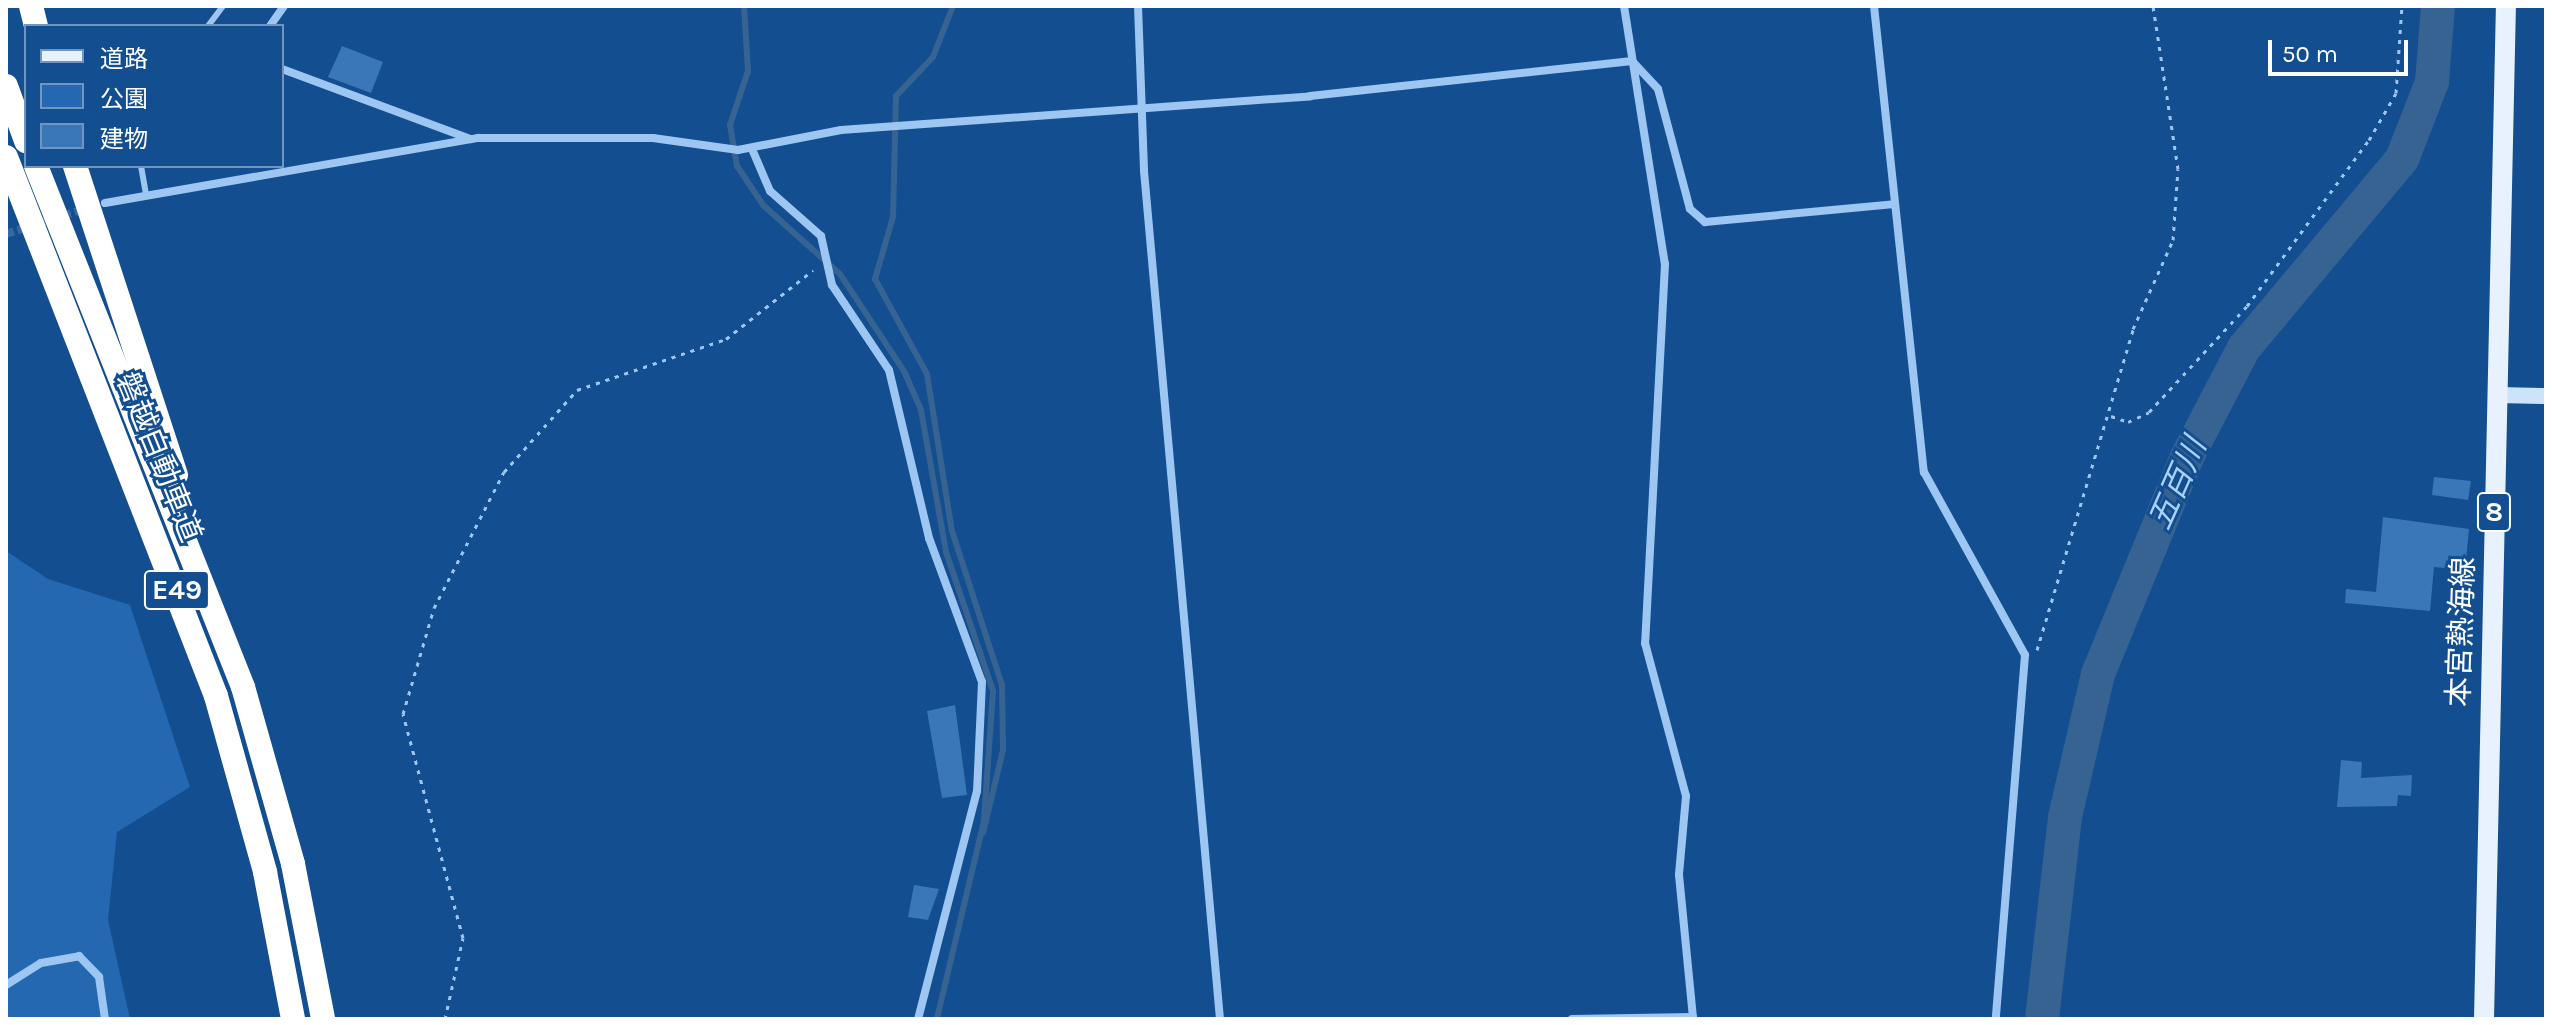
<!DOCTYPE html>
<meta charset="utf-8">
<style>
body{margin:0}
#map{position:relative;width:2552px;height:1025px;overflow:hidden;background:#124e90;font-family:Karla,"Noto Sans JP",sans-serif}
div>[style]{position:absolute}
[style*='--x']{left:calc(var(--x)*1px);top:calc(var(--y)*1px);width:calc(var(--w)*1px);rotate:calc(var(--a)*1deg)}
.green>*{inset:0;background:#2368b0}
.stream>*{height:6px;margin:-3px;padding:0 3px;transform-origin:3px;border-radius:3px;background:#376393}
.river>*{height:34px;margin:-17px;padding:0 17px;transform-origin:17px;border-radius:17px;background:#376393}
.building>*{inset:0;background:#3a77b9}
.street-tunnel>*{height:8px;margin-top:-4px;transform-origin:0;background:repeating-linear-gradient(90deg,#3669a1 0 8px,transparent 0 12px)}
.path>*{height:3px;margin-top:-1.5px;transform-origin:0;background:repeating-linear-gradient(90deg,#9dc7f2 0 4px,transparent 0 10px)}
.lane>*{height:6px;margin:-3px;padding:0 3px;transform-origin:3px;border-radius:3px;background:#9dc7f2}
.street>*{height:8px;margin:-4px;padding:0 4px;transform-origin:4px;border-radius:4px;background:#9dc7f2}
.secondary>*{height:16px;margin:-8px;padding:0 8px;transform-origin:8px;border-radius:8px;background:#cce3fc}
.primary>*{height:20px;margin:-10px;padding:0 10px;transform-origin:10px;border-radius:10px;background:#e8f2ff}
.highway>*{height:24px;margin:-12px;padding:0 12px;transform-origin:12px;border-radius:12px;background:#fff}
span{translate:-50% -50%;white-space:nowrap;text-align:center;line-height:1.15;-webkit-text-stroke:6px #124e90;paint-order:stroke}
.shield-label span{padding:2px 6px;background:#124e90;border:2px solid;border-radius:6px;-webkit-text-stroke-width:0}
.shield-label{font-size:28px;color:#fff;font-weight:700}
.street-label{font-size:30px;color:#fff}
.water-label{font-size:32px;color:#a9d1f9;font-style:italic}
.frame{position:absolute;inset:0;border:8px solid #fff;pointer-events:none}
.legend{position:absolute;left:24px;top:24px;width:260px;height:144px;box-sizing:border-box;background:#124e90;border:2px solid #7195bc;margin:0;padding:10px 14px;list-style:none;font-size:24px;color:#fff}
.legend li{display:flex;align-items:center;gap:16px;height:40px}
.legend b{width:40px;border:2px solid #7195bc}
.scale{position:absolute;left:2268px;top:40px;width:140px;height:36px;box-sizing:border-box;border:4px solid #fff;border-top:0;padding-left:10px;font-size:24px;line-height:28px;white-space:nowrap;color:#fff;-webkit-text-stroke:6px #124e90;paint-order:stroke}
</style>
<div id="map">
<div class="green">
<i style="clip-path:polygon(6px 551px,48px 579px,130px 605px,190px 787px,117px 832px,108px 920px,130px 1019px,6px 1019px)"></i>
</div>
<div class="stream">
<i style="--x:744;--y:6;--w:65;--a:86.5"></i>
<i style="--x:748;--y:71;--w:57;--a:108.4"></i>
<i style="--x:730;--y:125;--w:42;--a:80.3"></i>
<i style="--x:737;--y:166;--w:47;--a:56.3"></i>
<i style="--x:763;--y:205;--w:103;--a:41.9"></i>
<i style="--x:840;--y:274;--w:116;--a:56.6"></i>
<i style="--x:904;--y:371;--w:43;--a:66.4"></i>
<i style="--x:921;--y:410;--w:144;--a:80"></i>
<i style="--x:946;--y:552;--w:147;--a:71.3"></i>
<i style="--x:993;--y:691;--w:130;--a:94"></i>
<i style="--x:984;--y:821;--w:204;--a:103.4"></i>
<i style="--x:953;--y:6;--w:55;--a:111.4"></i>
<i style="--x:933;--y:57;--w:54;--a:133.5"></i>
<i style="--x:896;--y:96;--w:121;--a:91.4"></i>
<i style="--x:893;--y:217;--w:65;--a:106.2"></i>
<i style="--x:875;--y:279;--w:108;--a:61.3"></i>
<i style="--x:927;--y:374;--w:159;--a:81"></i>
<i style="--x:952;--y:531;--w:162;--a:72"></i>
<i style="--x:1002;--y:685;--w:65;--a:89.1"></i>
<i style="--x:1003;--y:750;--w:85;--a:103.5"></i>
</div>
<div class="river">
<i style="--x:2042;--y:1019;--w:203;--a:-83.5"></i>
<i style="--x:2065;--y:817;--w:147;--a:-77"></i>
<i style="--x:2098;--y:674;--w:235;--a:-67.7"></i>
<i style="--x:2187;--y:457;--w:123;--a:-62.4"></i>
<i style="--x:2244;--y:348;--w:246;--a:-50.1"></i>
<i style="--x:2402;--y:159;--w:83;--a:-68.7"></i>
<i style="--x:2432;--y:82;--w:76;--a:-85.5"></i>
</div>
<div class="building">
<i style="clip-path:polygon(342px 46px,383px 62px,371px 93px,328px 77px)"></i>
<i style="clip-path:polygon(2434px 477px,2471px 481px,2468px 500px,2432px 495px)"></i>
<i style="clip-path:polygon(2383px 517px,2469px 529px,2465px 570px,2434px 567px,2430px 611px,2345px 603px,2346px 589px,2376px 592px)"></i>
<i style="clip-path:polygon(955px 705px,967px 795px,942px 798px,927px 711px)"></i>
<i style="clip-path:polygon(2341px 760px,2362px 762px,2361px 778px,2412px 775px,2411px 796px,2398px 795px,2397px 806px,2337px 807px)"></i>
<i style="clip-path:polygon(914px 885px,939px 889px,928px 920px,908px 917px)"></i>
</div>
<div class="street-tunnel">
<i style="--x:6;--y:234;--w:83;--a:-17.6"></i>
</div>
<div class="path">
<i style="--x:2111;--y:416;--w:18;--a:19"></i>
<i style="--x:2128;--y:422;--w:23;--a:-25"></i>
<i style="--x:2149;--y:412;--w:144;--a:-47.2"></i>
<i style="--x:2247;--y:306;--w:206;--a:-53.7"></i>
<i style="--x:2369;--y:140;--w:54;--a:-60.1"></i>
<i style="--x:2396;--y:93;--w:87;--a:-86.1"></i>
<i style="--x:2037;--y:650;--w:335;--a:-73.3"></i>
<i style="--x:2133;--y:329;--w:98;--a:-65.8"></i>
<i style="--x:2173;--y:240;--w:71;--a:-86"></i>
<i style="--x:2178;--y:169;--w:165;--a:-98.7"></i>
<i style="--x:445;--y:1019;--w:83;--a:-77.5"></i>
<i style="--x:463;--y:938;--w:232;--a:-105"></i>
<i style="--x:403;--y:714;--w:110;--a:-73.7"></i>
<i style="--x:434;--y:608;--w:153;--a:-62.8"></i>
<i style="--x:504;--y:472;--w:110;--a:-48.3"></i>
<i style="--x:577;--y:390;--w:157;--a:-18.9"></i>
<i style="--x:726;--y:339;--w:111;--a:-38.4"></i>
</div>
<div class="lane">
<i style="--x:208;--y:26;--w:25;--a:-53"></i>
<i style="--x:141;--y:166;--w:29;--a:80"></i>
</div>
<div class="street">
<i style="--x:1138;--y:6;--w:165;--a:87.9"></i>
<i style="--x:1144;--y:171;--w:851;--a:84.88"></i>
<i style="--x:1624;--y:6;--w:261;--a:81"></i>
<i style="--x:1665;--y:264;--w:380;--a:93"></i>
<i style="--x:1645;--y:643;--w:158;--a:75"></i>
<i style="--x:1686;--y:796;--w:79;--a:95.1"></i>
<i style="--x:1679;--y:875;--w:145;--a:84.4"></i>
<i style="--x:1874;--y:6;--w:469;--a:83.9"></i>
<i style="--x:1924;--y:472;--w:209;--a:61.1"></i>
<i style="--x:2025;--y:655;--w:365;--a:94.6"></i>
<i style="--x:270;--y:26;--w:24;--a:-55"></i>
<i style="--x:282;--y:69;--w:201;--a:20.4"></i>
<i style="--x:752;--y:149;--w:46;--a:66.8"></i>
<i style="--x:770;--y:191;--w:68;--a:41.4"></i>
<i style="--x:821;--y:236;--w:50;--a:77.3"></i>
<i style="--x:832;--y:285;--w:102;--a:56.2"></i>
<i style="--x:889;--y:370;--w:173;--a:76.6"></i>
<i style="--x:929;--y:538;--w:153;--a:69.8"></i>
<i style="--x:982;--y:682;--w:109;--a:92.6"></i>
<i style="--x:977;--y:791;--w:236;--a:104.5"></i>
<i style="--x:105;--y:203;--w:379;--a:-9.9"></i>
<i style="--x:478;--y:138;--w:175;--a:0"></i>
<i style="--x:653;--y:138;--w:86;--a:8"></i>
<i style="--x:738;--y:150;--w:105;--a:-11"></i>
<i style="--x:841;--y:130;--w:470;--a:-4.1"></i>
<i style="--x:1310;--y:96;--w:324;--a:-6.2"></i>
<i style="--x:1632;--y:61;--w:38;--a:47"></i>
<i style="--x:1658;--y:89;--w:124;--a:75.1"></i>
<i style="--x:1690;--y:209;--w:20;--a:41"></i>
<i style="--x:1705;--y:222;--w:190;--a:-5.4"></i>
<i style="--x:6;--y:985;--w:41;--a:-32.2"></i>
<i style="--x:41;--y:963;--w:39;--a:-10"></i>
<i style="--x:79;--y:956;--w:29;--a:46"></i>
<i style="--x:99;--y:977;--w:42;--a:81.9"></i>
<i style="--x:1572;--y:1019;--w:121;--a:-0.9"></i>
</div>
<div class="secondary">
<i style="--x:2498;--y:395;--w:48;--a:1.2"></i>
</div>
<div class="primary">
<i style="--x:2484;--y:1019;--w:1013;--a:-88.76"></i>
</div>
<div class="highway">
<i style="--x:31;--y:6;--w:21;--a:76"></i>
<i style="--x:6;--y:86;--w:59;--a:70"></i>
<i style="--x:6;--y:157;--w:578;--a:68.71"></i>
<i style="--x:216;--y:696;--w:183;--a:74.4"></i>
<i style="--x:265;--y:872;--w:150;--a:79.2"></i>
<i style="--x:36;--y:166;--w:561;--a:68.33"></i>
<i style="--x:243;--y:687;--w:184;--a:74.2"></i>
<i style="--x:293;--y:864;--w:158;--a:79"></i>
<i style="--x:75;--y:166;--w:325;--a:71.9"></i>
</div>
<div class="shield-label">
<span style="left:2494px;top:512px">8</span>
<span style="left:177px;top:590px">E49</span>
</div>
<div class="street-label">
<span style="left:159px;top:457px;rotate:68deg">磐越自動車道</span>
<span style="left:2461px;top:632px;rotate:-88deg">本宮熱海線</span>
</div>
<div class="water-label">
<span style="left:2178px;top:484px;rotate:-66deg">五百川</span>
</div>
<div class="frame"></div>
<ul class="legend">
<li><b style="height:10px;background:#e8f2ff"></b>道路</li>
<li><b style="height:22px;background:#2368b0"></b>公園</li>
<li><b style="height:22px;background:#3a77b9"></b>建物</li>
</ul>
<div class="scale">50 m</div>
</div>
